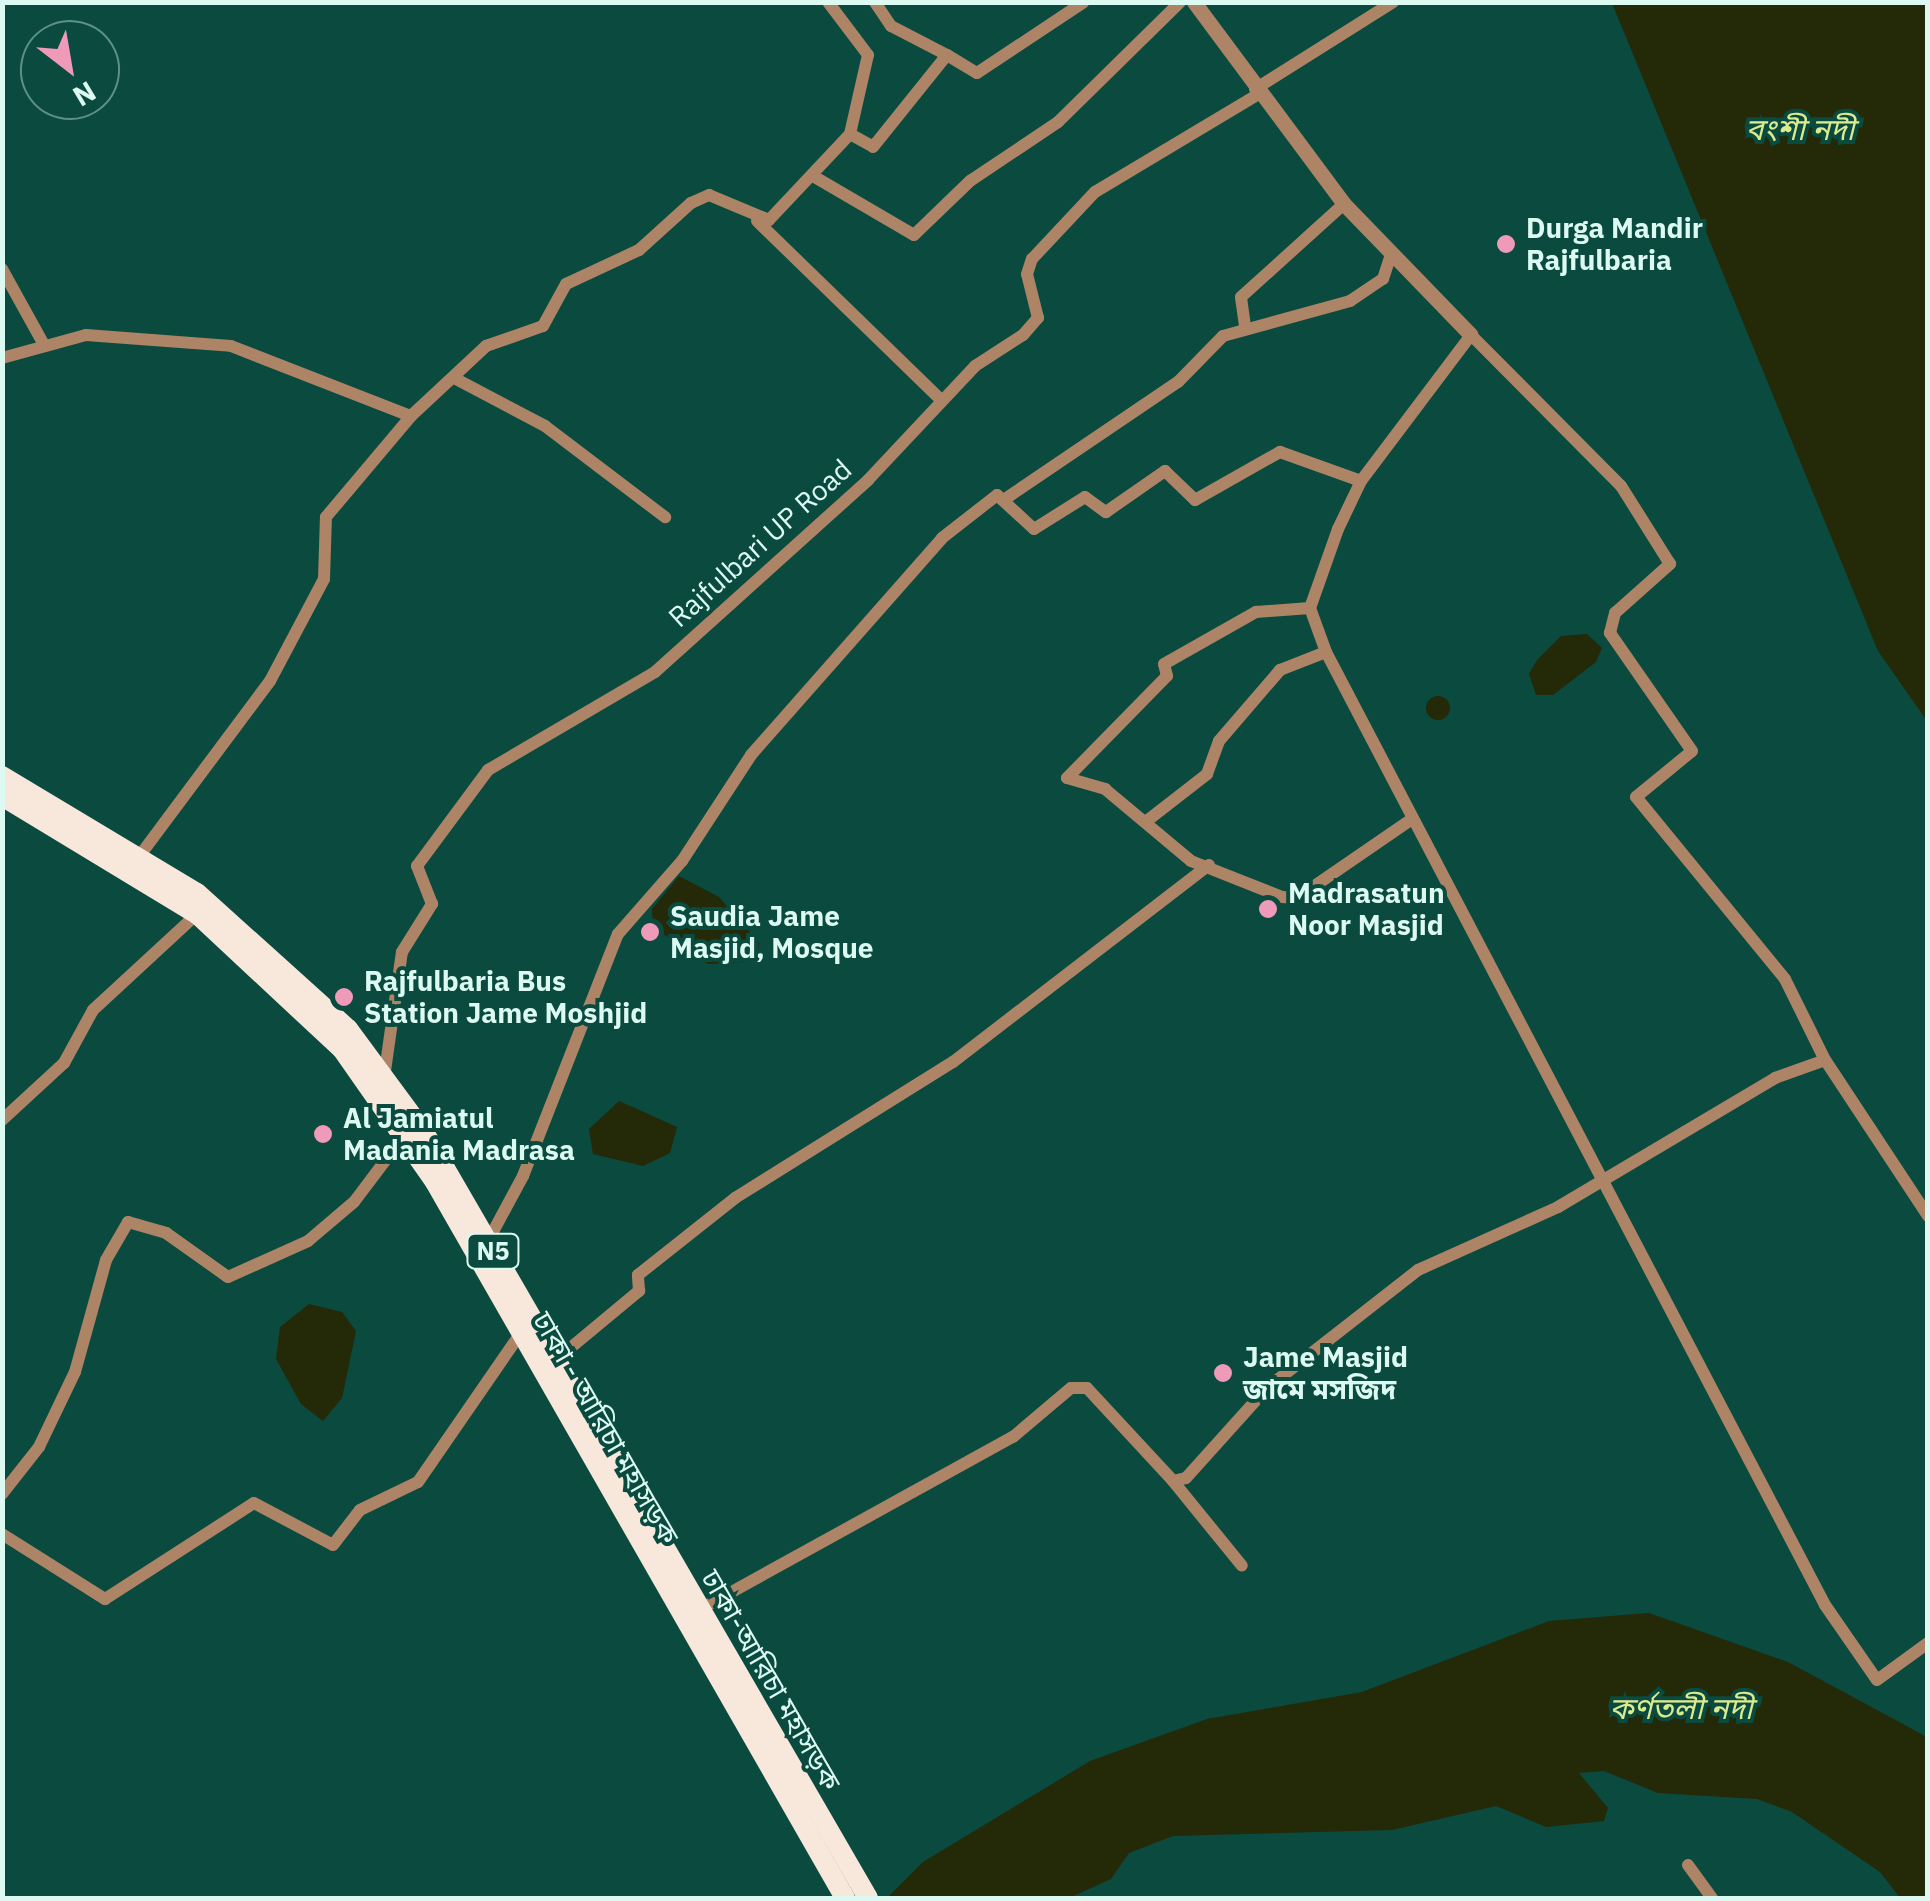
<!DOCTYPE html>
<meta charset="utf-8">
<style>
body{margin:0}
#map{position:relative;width:1930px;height:1901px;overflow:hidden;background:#0a4a3f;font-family:"IBM Plex Sans","Noto Sans Bengali",sans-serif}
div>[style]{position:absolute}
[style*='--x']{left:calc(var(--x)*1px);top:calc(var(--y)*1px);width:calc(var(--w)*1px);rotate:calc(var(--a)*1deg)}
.water>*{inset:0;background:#242907}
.round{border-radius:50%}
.minor>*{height:12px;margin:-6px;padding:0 6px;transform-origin:6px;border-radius:6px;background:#ad8466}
.tertiary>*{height:15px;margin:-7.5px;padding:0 7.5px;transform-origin:7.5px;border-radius:7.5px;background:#ad8466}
.trunk>*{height:20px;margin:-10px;padding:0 10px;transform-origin:10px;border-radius:10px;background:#f8e7db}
.dots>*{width:28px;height:28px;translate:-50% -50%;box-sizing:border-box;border:5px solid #0a4a3f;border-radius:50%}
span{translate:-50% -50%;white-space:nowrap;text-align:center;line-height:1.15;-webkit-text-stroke:8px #0a4a3f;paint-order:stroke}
.shield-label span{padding:2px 8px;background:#0a4a3f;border:2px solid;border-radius:8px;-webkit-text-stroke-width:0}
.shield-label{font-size:25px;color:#ddfaf2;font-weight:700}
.poi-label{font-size:28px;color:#ddfaf2;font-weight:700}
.left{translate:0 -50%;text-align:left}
.street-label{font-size:28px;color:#ddfaf2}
.water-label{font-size:30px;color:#dbec90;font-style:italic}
.frame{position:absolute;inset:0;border:5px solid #ddfaf2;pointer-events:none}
.north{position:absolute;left:20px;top:20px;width:100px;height:100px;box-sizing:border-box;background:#0a4a3f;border:2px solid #5e9087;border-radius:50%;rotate:149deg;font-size:28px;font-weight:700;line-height:40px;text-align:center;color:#ddfaf2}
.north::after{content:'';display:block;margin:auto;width:35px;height:45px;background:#ef9ab8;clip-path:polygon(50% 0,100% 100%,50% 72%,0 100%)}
</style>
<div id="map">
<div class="water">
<i style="clip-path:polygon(1612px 3px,1927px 3px,1927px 721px,1878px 651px)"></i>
<i style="clip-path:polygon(1587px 634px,1602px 648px,1596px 662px,1553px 695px,1536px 695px,1529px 674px,1537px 660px,1561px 636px)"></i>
<i class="round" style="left:1426px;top:696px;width:24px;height:24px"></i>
<i style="clip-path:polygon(679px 876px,719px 897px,759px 943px,757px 961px,708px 964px,653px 927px,652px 909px)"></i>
<i style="clip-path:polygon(619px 1101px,677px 1127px,670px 1153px,643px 1166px,593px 1154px,589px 1129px)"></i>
<i style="clip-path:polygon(309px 1304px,342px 1312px,356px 1331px,342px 1398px,323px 1421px,301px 1404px,276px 1359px,280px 1327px)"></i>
<i style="clip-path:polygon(1649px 1613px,1788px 1662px,1927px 1737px,1927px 1898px,1900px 1898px,1880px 1872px,1792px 1812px,1757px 1799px,1658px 1793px,1604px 1771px,1579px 1773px,1608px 1808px,1604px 1821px,1546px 1827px,1496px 1806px,1392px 1830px,1173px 1836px,1129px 1853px,1111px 1879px,1069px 1898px,887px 1898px,923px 1862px,1090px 1761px,1207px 1719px,1362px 1692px,1549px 1621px)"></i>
</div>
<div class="minor">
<i style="--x:947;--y:55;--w:35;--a:31"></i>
<i style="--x:977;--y:73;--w:128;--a:-33.6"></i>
<i style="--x:1255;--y:89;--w:163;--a:-32.2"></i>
<i style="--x:850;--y:134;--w:26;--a:29"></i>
<i style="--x:873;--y:147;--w:118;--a:-51.2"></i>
<i style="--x:947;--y:55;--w:63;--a:-152.6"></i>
<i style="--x:891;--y:26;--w:29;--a:-124"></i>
<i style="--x:813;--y:176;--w:117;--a:30.3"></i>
<i style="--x:914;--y:235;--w:78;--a:-44"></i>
<i style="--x:970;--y:181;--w:106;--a:-33.8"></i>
<i style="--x:1058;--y:122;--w:171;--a:-44.5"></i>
<i style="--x:757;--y:221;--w:257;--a:44.2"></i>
<i style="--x:2;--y:269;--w:85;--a:61"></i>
<i style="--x:1245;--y:326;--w:29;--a:-98"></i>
<i style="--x:1241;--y:297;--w:139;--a:-42.1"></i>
<i style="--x:2;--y:358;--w:87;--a:-15.3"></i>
<i style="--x:86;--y:335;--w:145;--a:4.3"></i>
<i style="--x:231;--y:346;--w:193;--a:21.3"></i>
<i style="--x:411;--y:416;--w:103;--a:-43"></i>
<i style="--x:486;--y:346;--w:60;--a:-19.3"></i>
<i style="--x:543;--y:326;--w:48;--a:-61.3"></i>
<i style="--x:566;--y:284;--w:81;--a:-25"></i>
<i style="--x:639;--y:250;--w:70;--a:-42.1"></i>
<i style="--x:691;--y:203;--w:20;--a:-24"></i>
<i style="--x:709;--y:195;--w:65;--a:22.6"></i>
<i style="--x:769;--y:220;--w:118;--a:-46.7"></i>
<i style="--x:850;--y:134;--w:81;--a:-77.2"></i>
<i style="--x:868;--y:55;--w:66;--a:-127"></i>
<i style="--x:456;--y:379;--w:101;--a:27.8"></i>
<i style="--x:545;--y:426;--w:151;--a:37.2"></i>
<i style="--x:1005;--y:499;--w:209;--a:-34.1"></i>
<i style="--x:1178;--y:382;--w:64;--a:-45.6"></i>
<i style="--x:1223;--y:336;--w:132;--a:-15.4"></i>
<i style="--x:1350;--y:301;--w:40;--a:-34"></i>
<i style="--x:1383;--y:279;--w:23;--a:-72"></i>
<i style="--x:1067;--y:778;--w:40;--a:16"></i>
<i style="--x:1105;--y:789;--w:112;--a:39.9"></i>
<i style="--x:1191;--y:861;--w:98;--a:21.6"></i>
<i style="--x:1282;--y:897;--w:15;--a:4"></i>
<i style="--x:1297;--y:898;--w:140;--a:-34.5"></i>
<i style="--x:1067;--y:778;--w:143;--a:-45.6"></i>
<i style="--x:1167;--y:676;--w:12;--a:-104"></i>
<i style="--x:1164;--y:664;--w:106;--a:-29.5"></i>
<i style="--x:1256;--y:612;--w:54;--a:-4.2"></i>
<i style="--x:1148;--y:820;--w:75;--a:-37.9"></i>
<i style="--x:1207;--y:774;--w:35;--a:-70"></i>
<i style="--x:1219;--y:741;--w:94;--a:-49.3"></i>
<i style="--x:1280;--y:670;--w:49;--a:-21.4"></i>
<i style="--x:138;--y:858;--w:221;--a:-53.3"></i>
<i style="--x:270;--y:681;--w:115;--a:-62.1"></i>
<i style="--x:324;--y:579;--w:62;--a:-88.2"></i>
<i style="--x:326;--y:517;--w:132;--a:-49.9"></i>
<i style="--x:384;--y:1078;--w:127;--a:-81.9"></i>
<i style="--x:402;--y:952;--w:57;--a:-58"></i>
<i style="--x:432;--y:904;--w:41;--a:-111.5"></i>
<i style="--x:417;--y:866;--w:119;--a:-53.5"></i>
<i style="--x:488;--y:770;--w:194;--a:-30.4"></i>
<i style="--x:655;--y:672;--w:287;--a:-42"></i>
<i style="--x:868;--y:480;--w:156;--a:-46.8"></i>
<i style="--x:975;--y:366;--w:57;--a:-32.9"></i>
<i style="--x:1023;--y:335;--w:23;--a:-49"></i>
<i style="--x:1038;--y:318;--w:45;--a:-104"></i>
<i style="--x:1027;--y:274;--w:16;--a:-72"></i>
<i style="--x:1032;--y:259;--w:92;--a:-46.8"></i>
<i style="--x:1095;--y:192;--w:191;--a:-30.9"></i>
<i style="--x:2;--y:1120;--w:84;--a:-42.6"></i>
<i style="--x:64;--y:1063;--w:60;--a:-61.3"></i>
<i style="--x:93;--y:1010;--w:142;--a:-42.7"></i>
<i style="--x:1928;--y:1216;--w:187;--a:-123.4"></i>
<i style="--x:1825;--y:1060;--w:90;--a:-116.3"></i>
<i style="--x:1785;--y:979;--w:235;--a:-129.3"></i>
<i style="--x:1636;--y:797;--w:72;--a:-39.4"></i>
<i style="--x:1692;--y:751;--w:144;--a:-124.8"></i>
<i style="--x:1610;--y:633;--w:21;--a:-76"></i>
<i style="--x:1615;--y:613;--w:74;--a:-41.7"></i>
<i style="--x:1670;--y:564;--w:92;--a:-122.1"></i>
<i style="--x:1621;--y:486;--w:213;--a:-134.8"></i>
<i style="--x:1471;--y:335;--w:183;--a:127"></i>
<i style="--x:1361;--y:481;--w:53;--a:115.6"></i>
<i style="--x:1338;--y:529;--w:84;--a:109.5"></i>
<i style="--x:1310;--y:608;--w:47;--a:70"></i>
<i style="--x:1326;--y:652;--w:1076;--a:62.36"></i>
<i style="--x:1825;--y:1605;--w:91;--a:55.3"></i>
<i style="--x:1877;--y:1680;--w:63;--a:-36"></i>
<i style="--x:488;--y:1241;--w:74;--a:-61.7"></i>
<i style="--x:523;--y:1176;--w:260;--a:-68.6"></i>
<i style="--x:618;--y:934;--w:97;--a:-48.8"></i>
<i style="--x:682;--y:861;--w:126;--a:-56.9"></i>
<i style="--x:751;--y:755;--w:289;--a:-48.6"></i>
<i style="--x:942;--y:538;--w:70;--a:-38"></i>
<i style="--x:997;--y:495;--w:50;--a:42.6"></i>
<i style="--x:1034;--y:529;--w:60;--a:-32.1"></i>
<i style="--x:1085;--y:497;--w:26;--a:36"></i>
<i style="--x:1106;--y:512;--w:72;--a:-34.8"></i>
<i style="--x:1165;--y:471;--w:42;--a:44"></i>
<i style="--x:1195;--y:500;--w:98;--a:-29.5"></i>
<i style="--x:1280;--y:452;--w:86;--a:19.7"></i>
<i style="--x:557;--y:1359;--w:107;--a:-39.7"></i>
<i style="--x:639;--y:1291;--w:16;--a:-94"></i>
<i style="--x:638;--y:1275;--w:124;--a:-38.4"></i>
<i style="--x:735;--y:1198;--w:257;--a:-32"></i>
<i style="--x:953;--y:1062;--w:323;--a:-37.6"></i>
<i style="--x:1173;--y:1481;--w:109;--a:50.9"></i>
<i style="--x:2;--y:1494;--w:60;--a:-51.8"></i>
<i style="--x:39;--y:1447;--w:83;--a:-64.4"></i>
<i style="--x:75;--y:1372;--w:116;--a:-74.5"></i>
<i style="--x:106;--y:1260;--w:44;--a:-59.9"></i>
<i style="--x:128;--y:1222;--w:40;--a:16"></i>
<i style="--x:166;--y:1233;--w:76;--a:35.4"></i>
<i style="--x:228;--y:1277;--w:88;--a:-24.2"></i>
<i style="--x:308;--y:1241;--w:60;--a:-40.3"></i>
<i style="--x:354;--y:1202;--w:81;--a:-53"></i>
<i style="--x:2;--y:1534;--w:122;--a:32.3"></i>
<i style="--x:105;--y:1599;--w:177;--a:-32.8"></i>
<i style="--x:254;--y:1503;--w:89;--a:28"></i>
<i style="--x:333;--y:1545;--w:44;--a:-52.4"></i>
<i style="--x:360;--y:1510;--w:64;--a:-25.8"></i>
<i style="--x:418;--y:1482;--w:180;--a:-55.4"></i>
<i style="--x:699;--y:1610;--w:359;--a:-28.9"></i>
<i style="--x:1013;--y:1437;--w:76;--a:-40.2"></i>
<i style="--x:1071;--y:1388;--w:16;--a:0"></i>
<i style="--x:1087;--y:1388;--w:127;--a:47.2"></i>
<i style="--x:1173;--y:1481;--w:13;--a:-13"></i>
<i style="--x:1186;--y:1478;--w:121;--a:-48"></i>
<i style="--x:1267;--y:1388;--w:192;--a:-38"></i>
<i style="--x:1418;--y:1270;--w:154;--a:-24.2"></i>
<i style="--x:1558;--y:1207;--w:252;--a:-30.7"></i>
<i style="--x:1775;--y:1078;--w:53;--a:-19.8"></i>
<i style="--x:1688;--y:1865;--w:41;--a:54"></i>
</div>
<div class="tertiary">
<i style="--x:1194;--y:2;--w:252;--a:53.4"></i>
<i style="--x:1344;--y:204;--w:182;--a:45.9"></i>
</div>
<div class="trunk">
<i style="--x:2;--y:776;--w:227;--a:31"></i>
<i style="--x:197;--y:893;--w:203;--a:42"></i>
<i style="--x:348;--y:1029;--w:128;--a:53.6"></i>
<i style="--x:424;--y:1132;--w:885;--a:59.9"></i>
<i style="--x:2;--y:796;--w:228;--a:31.2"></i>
<i style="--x:197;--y:914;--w:198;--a:43"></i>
<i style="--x:342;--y:1049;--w:162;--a:55"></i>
<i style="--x:435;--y:1182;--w:825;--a:60.2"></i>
</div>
<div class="dots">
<i style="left:1506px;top:244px;background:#ef9ab8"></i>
<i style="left:1268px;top:909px;background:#ef9ab8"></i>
<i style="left:650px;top:932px;background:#ef9ab8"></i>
<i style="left:344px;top:997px;background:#ef9ab8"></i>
<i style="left:323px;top:1134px;background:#ef9ab8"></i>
<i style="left:1223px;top:1373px;background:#ef9ab8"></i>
</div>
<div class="shield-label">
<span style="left:493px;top:1251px">N5</span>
</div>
<div class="poi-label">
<span class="left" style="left:1526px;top:244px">Durga Mandir<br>Rajfulbaria</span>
<span class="left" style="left:1288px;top:909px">Madrasatun<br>Noor Masjid</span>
<span class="left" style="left:670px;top:932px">Saudia Jame<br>Masjid, Mosque</span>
<span class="left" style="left:364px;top:997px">Rajfulbaria Bus<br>Station Jame Moshjid</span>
<span class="left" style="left:343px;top:1134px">Al Jamiatul<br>Madania Madrasa</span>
<span class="left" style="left:1243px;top:1373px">Jame Masjid<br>জামে মসজিদ</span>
</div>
<div class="street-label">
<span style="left:760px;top:543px;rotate:-42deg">Rajfulbari UP Road</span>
<span style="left:606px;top:1428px;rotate:60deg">ঢাকা - আরিচা মহাসড়ক</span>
<span style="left:771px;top:1680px;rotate:60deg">ঢাকা-আরিচা মহাসড়ক</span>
</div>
<div class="water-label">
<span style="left:1800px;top:129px">বংশী নদী</span>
<span style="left:1681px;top:1708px">কর্ণতলী নদী</span>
</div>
<div class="frame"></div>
<div class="north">N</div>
</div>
